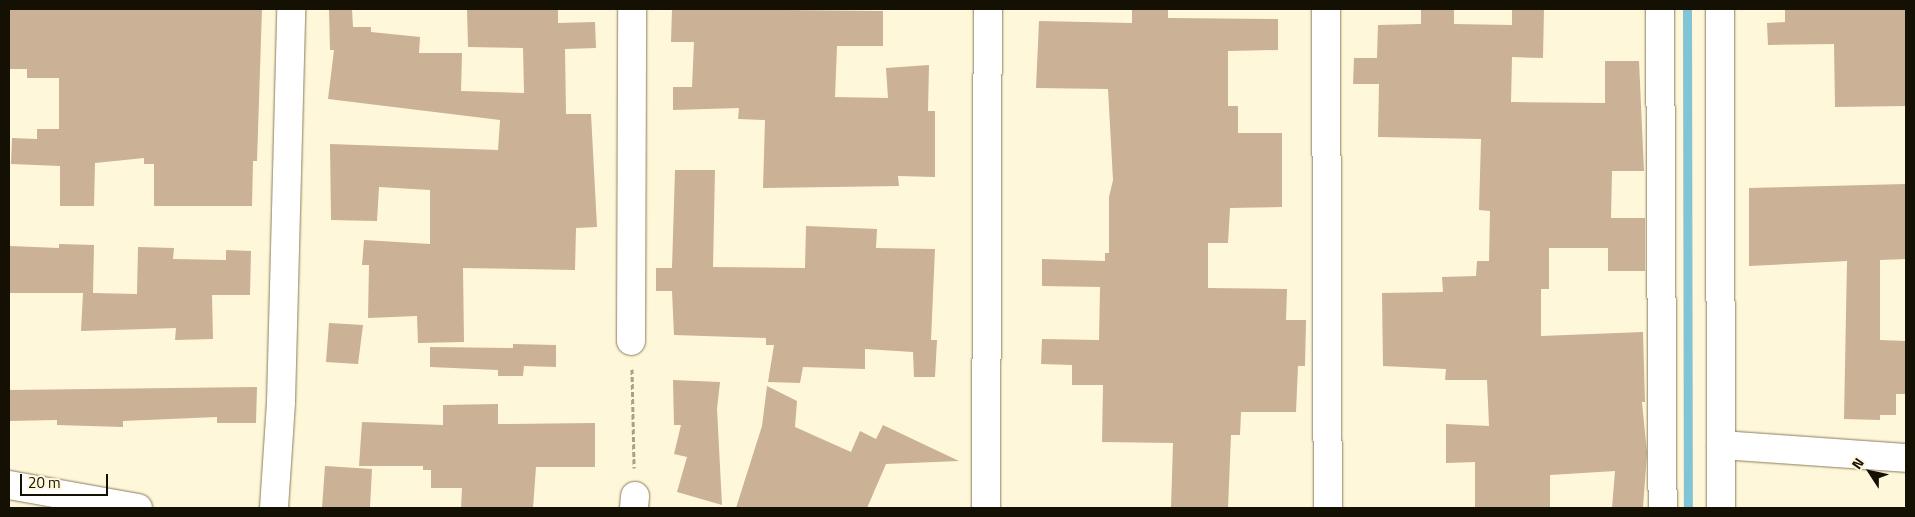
<!DOCTYPE html>
<style>
body{margin:0}
#map{position:relative;width:1915px;height:517px;overflow:hidden;background:#fff7d9;font-family:"Titillium Web",sans-serif}
div>[style]{position:absolute}
[style*='--x']{left:calc(var(--x)*1px);top:calc(var(--y)*1px);width:calc(var(--w)*1px);rotate:calc(var(--a)*1deg)}
.stream>*{height:9px;margin:-4.5px;padding:0 4.5px;transform-origin:4.5px;border-radius:4.5px;background:#80c4d6}
.building>*{inset:0;background:#cbb195}
.path>*{height:3px;margin-top:-1.5px;transform-origin:0;background:repeating-linear-gradient(90deg,#a7a189 0 5px,transparent 0 7.5px)}
.roads{filter:drop-shadow(0 0 1px #887e5d) drop-shadow(0 0 1px #887e5d)}
.minor>*{height:28px;margin:-14px;padding:0 14px;transform-origin:14px;border-radius:14px;background:#fff}
span{translate:-50% -50%;white-space:nowrap;text-align:center;line-height:1.15;-webkit-text-stroke:4.5px #fff7d9;paint-order:stroke}
.frame{position:absolute;inset:0;border:10px solid #141004;pointer-events:none}
.north{position:absolute;left:1845px;top:447px;width:50px;height:50px;-webkit-text-stroke:4px #fff7d9;paint-order:stroke;rotate:305deg;font-size:14px;font-weight:700;line-height:20px;text-align:center;color:#141004}
.north::after{content:'';display:block;margin:auto;width:18px;height:22px;background:#141004;clip-path:polygon(50% 0,100% 100%,50% 72%,0 100%)}
.scale{position:absolute;left:20px;top:474px;width:88px;height:22px;box-sizing:border-box;border:2px solid #141004;border-top:0;padding-left:6px;font-size:15px;line-height:18px;white-space:nowrap;color:#141004;-webkit-text-stroke:4px #fff7d9;paint-order:stroke}
</style>
<div id="map">
<div class="stream">
<i style="--x:1687;--y:9;--w:499;--a:89.9"></i>
</div>
<div class="building">
<i style="clip-path:polygon(9px 9px,262px 9px,257px 161px,253px 161px,252px 206px,154px 206px,154px 164px,144px 164px,144px 158px,95px 163px,94px 206px,60px 206px,60px 166px,11px 164px,12px 138px,37px 139px,37px 129px,59px 129px,59px 78px,27px 78px,27px 69px,9px 69px)"></i>
<i style="clip-path:polygon(329px 9px,352px 9px,353px 27px,371px 27px,371px 32px,420px 37px,419px 53px,462px 53px,461px 91px,524px 93px,523px 48px,468px 47px,467px 9px,558px 9px,558px 23px,595px 22px,596px 48px,565px 49px,566px 114px,591px 114px,597px 227px,576px 228px,575px 270px,463px 268px,464px 342px,418px 343px,417px 316px,368px 318px,369px 265px,362px 265px,364px 240px,430px 244px,430px 190px,379px 187px,377px 221px,331px 220px,330px 144px,498px 150px,500px 120px,328px 99px,334px 50px,330px 50px)"></i>
<i style="clip-path:polygon(672px 9px,883px 11px,883px 46px,837px 46px,835px 97px,888px 98px,886px 68px,929px 65px,928px 111px,935px 111px,935px 177px,898px 176px,899px 186px,763px 188px,765px 120px,738px 119px,739px 108px,673px 110px,673px 87px,692px 87px,694px 42px,671px 42px)"></i>
<i style="clip-path:polygon(1132px 9px,1168px 9px,1168px 18px,1278px 19px,1278px 50px,1228px 51px,1228px 106px,1238px 106px,1238px 133px,1282px 133px,1282px 207px,1230px 208px,1228px 243px,1208px 243px,1208px 288px,1287px 289px,1286px 320px,1306px 320px,1305px 366px,1298px 366px,1296px 412px,1241px 412px,1240px 435px,1231px 435px,1228px 508px,1171px 508px,1173px 443px,1102px 442px,1103px 385px,1072px 385px,1072px 365px,1041px 364px,1042px 339px,1099px 340px,1100px 287px,1042px 286px,1042px 259px,1105px 261px,1105px 253px,1109px 253px,1109px 197px,1113px 180px,1108px 89px,1036px 88px,1039px 21px,1132px 23px)"></i>
<i style="clip-path:polygon(1421px 9px,1454px 9px,1454px 24px,1512px 25px,1512px 9px,1544px 9px,1543px 58px,1512px 57px,1511px 102px,1605px 103px,1605px 61px,1639px 61px,1644px 171px,1612px 171px,1611px 218px,1645px 218px,1645px 271px,1608px 271px,1608px 248px,1549px 248px,1549px 289px,1541px 289px,1541px 336px,1643px 332px,1645px 402px,1642px 402px,1647px 453px,1643px 508px,1612px 508px,1615px 471px,1550px 475px,1550px 508px,1475px 508px,1475px 462px,1446px 463px,1446px 424px,1489px 426px,1487px 380px,1445px 380px,1446px 369px,1383px 366px,1382px 293px,1443px 292px,1442px 277px,1476px 276px,1477px 261px,1489px 261px,1490px 211px,1479px 210px,1481px 139px,1378px 137px,1379px 84px,1353px 84px,1354px 58px,1377px 58px,1378px 25px,1421px 24px)"></i>
<i style="clip-path:polygon(1785px 9px,1906px 9px,1906px 106px,1835px 107px,1834px 44px,1768px 45px,1767px 23px,1785px 22px)"></i>
<i style="clip-path:polygon(675px 170px,715px 170px,713px 267px,805px 268px,806px 226px,877px 229px,876px 248px,935px 249px,931px 340px,937px 340px,935px 377px,914px 377px,913px 352px,865px 349px,865px 369px,803px 367px,800px 383px,768px 382px,774px 345px,766px 345px,766px 338px,674px 335px,672px 291px,656px 291px,656px 268px,672px 268px)"></i>
<i style="clip-path:polygon(1906px 184px,1906px 259px,1880px 260px,1880px 340px,1906px 341px,1906px 394px,1896px 394px,1896px 415px,1880px 415px,1880px 420px,1844px 419px,1847px 261px,1749px 266px,1749px 188px)"></i>
<i style="clip-path:polygon(59px 244px,94px 245px,93px 293px,137px 294px,138px 247px,174px 248px,173px 259px,226px 260px,226px 250px,251px 251px,250px 295px,212px 295px,213px 339px,175px 340px,176px 328px,81px 331px,83px 293px,9px 293px,9px 246px,59px 248px)"></i>
<i style="clip-path:polygon(329px 323px,363px 325px,358px 364px,326px 362px)"></i>
<i style="clip-path:polygon(513px 344px,556px 345px,556px 367px,524px 366px,523px 376px,498px 376px,498px 370px,430px 367px,430px 347px,513px 348px)"></i>
<i style="clip-path:polygon(673px 380px,720px 382px,717px 409px,722px 505px,677px 492px,687px 457px,674px 454px,681px 425px,674px 425px)"></i>
<i style="clip-path:polygon(767px 386px,797px 401px,795px 427px,851px 452px,860px 431px,876px 439px,883px 425px,959px 461px,886px 464px,867px 508px,736px 508px,762px 426px)"></i>
<i style="clip-path:polygon(257px 387px,256px 423px,217px 423px,217px 417px,123px 421px,123px 427px,57px 425px,57px 420px,9px 421px,9px 390px)"></i>
<i style="clip-path:polygon(498px 404px,498px 424px,595px 423px,595px 467px,536px 467px,533px 508px,461px 508px,462px 488px,431px 488px,431px 470px,423px 470px,423px 466px,359px 466px,362px 422px,443px 425px,443px 405px)"></i>
<i style="clip-path:polygon(325px 466px,372px 469px,370px 508px,322px 508px)"></i>
</div>
<div class="path">
<i style="--x:632;--y:369;--w:99;--a:88.8"></i>
</div>
<div class="roads">
<div class="minor">
<i style="--x:1326;--y:9;--w:499;--a:89.8"></i>
<i style="--x:1660;--y:9;--w:499;--a:89.7"></i>
<i style="--x:1720;--y:9;--w:499;--a:89.9"></i>
<i style="--x:631;--y:341;--w:332;--a:-89.8"></i>
<i style="--x:1721;--y:445;--w:185;--a:4"></i>
<i style="--x:9;--y:485;--w:131;--a:10.1"></i>
<i style="--x:274;--y:508;--w:106;--a:-86.2"></i>
<i style="--x:281;--y:402;--w:393;--a:-88.5"></i>
<i style="--x:634;--y:508;--w:12;--a:-85"></i>
<i style="--x:986;--y:508;--w:499;--a:-89.8"></i>
</div>
</div>
<div class="frame"></div>
<div class="north">N</div>
<div class="scale">20 m</div>
</div>
